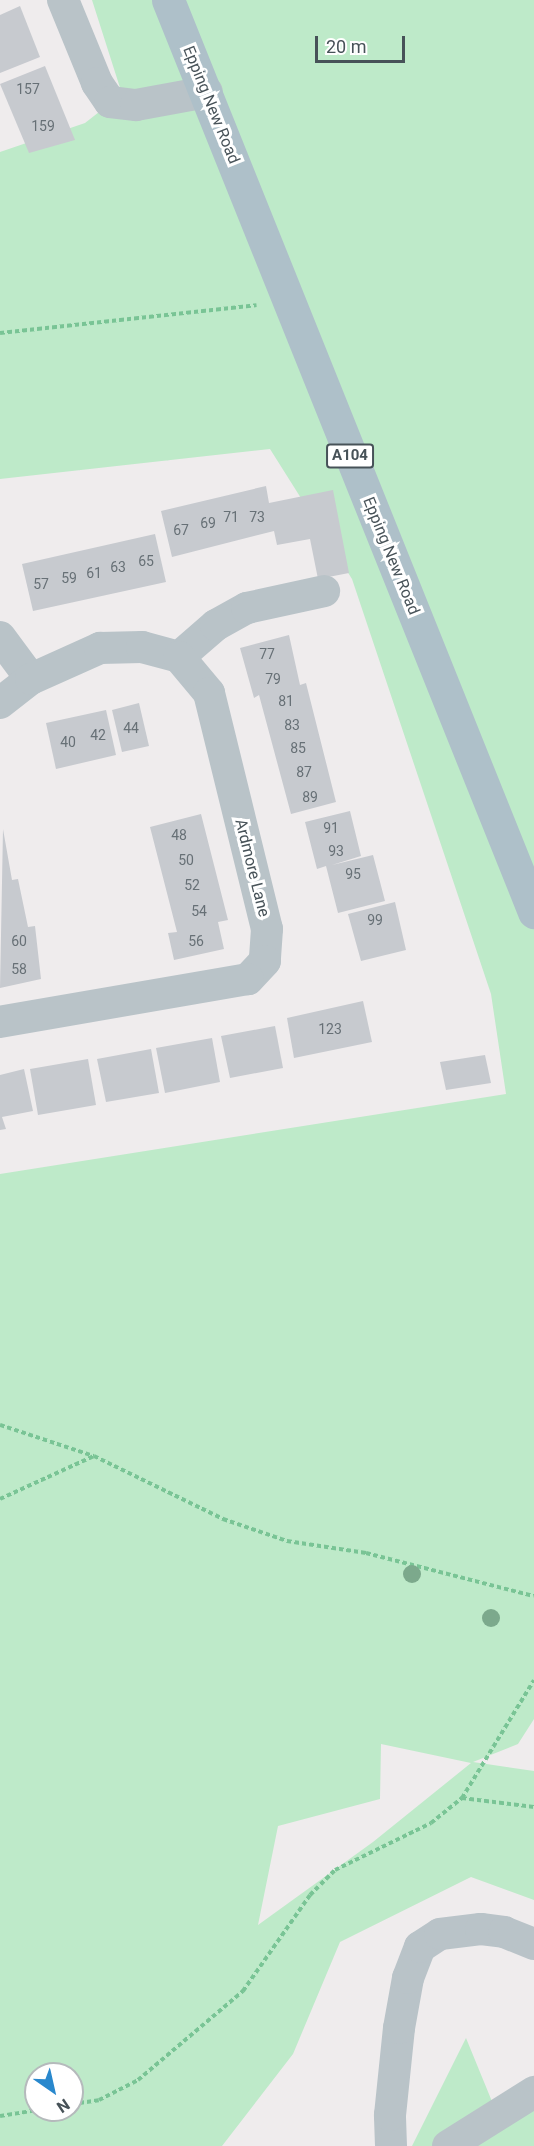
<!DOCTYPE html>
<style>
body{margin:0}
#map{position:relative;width:534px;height:2146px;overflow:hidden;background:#efeced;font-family:Roboto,sans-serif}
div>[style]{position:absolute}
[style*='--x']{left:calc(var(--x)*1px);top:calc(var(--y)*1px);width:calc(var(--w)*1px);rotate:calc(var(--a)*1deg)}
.green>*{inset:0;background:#beeac9}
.building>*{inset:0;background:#c7cacf}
.path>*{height:4px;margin-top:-2px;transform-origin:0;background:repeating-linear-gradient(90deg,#79c495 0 4.5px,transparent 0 7.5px)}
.minor>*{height:32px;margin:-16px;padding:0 16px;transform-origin:16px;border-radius:16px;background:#b9c3c8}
.major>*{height:33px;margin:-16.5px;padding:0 16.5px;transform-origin:16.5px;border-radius:16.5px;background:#aec0c9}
.trees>*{width:18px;height:18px;margin:-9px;border-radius:50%;background:#7ca98c}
span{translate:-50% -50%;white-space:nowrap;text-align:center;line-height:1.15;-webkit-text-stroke:6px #fff;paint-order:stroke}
.number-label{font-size:14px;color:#677076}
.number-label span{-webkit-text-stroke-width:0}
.shield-label span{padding:2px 4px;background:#fff;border:2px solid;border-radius:4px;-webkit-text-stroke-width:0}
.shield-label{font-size:15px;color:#475258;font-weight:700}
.street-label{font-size:16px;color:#475258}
.north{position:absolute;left:24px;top:2062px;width:60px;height:60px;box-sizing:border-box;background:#fff;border:2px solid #b5babc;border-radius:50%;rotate:146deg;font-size:16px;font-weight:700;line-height:24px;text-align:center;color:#475258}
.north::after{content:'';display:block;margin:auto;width:21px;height:27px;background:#2988cd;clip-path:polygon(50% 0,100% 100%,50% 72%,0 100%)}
.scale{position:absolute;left:315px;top:36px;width:90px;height:27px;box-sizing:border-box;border:3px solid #475258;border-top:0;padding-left:8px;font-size:18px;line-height:21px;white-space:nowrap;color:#475258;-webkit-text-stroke:4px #fff;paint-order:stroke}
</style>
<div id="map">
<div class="green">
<i style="clip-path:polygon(evenodd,92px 0,534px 0,534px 1719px,518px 1744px,473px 1762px,534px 1771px,534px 1900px,471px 1877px,340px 1942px,293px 2054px,222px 2146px,0 2146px,0 1174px,506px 1094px,491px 994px,352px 579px,270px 449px,0 479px,0 152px,85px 123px,122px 94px,92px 0,381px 1744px,471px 1763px,373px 1842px,258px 1925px,278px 1826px,380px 1799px,381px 1744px,92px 0,36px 2074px,72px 2074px,72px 2110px,36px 2110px,36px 2074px)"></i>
<i style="clip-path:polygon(466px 2038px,500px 2121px,534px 2107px,534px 2146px,412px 2146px)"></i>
</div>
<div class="building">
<i style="clip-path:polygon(20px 6px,40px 57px,0 73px,0 15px)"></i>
<i style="clip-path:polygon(45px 66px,75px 140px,29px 153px,0 84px)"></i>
<i style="clip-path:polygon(266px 486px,269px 503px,333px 490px,349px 573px,318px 579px,310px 539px,277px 545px,274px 531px,172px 557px,161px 511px)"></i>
<i style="clip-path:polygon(155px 534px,166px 582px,33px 611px,22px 564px)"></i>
<i style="clip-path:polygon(289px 635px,300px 685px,306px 683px,336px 802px,291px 814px,259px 695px,254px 698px,240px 648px)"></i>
<i style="clip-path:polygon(139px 703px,149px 746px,122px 752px,112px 710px)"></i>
<i style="clip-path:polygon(106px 710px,116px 755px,56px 769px,46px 723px)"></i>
<i style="clip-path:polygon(350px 811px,361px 856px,332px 865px,373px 855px,385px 901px,338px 913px,326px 866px,317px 869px,305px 822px)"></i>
<i style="clip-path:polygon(201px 814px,228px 920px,218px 922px,224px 949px,174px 960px,168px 933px,177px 932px,150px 827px)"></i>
<i style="clip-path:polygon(3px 829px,12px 880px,18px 879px,28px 927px,35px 926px,41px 979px,0 988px)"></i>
<i style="clip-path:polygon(395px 902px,406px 950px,361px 961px,348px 914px)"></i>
<i style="clip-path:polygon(363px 1001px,372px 1042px,294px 1058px,287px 1018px)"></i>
<i style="clip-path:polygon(275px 1026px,283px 1068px,230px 1078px,221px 1036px)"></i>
<i style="clip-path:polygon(212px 1038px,220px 1082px,165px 1093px,156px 1048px)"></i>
<i style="clip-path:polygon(151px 1049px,159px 1093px,106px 1102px,97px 1059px)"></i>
<i style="clip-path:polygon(485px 1055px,491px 1083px,446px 1090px,440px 1062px)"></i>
<i style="clip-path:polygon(88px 1059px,96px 1105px,38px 1115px,30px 1069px)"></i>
<i style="clip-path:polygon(24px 1069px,33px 1111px,2px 1117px,6px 1129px,0 1130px,0 1075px)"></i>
</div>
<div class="path">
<i style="--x:0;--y:333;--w:258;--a:-6.2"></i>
<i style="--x:0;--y:1425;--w:99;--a:18.3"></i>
<i style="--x:94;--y:1456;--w:144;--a:26"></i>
<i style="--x:223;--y:1519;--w:68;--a:19"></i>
<i style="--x:287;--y:1541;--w:80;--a:8.6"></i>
<i style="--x:366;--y:1553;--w:173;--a:14.4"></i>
<i style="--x:0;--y:1499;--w:103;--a:-24.6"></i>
<i style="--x:462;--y:1798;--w:73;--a:7.1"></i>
<i style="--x:72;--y:2104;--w:27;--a:-8"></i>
<i style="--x:99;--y:2100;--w:44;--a:-27.1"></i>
<i style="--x:138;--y:2080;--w:138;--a:-40.3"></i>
<i style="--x:243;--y:1991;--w:117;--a:-55.1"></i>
<i style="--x:310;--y:1895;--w:35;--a:-45"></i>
<i style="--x:335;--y:1870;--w:107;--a:-26.1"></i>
<i style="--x:431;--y:1823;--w:40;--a:-39"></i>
<i style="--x:462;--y:1798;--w:138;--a:-58.6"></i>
<i style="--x:0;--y:2116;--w:39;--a:-9"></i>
</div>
<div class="minor">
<i style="--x:63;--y:0;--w:90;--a:67.7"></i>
<i style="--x:97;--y:83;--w:23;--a:56"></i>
<i style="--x:110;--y:102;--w:26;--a:7"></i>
<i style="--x:136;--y:105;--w:72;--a:-10.4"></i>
<i style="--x:0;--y:637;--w:52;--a:53.6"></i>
<i style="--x:179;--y:657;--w:49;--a:-40.9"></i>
<i style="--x:216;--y:625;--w:35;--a:-29"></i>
<i style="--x:247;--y:608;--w:79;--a:-12.4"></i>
<i style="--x:0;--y:703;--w:39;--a:-38"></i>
<i style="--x:31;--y:679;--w:76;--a:-24.2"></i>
<i style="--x:100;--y:648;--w:42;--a:-1.4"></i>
<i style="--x:142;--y:647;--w:38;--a:15"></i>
<i style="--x:179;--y:657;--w:47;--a:50.2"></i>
<i style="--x:209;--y:693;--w:243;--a:76.2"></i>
<i style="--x:267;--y:929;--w:32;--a:94"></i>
<i style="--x:265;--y:961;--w:25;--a:133"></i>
<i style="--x:248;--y:979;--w:252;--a:170.2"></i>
<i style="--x:391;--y:2146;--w:31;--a:-92"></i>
<i style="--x:390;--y:2115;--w:87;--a:-84.1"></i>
<i style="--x:399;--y:2028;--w:51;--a:-79.8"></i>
<i style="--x:408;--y:1978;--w:33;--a:-69"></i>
<i style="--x:420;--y:1947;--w:24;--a:-33"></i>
<i style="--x:440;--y:1934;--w:41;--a:-7"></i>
<i style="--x:481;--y:1929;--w:23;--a:7"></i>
<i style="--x:504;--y:1932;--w:32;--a:22"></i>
<i style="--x:448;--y:2146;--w:102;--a:-32.1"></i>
</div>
<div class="major">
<i style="--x:168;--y:0;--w:983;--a:68.13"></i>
</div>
<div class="trees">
<i style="left:412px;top:1574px"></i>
<i style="left:491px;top:1618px"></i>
</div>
<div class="number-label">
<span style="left:28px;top:89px">157</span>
<span style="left:43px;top:126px">159</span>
<span style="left:231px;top:517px">71</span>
<span style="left:257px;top:517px">73</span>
<span style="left:208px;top:523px">69</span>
<span style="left:181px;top:530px">67</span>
<span style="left:146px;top:561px">65</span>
<span style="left:118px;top:567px">63</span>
<span style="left:94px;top:573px">61</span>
<span style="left:69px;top:578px">59</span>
<span style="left:41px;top:584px">57</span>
<span style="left:267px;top:654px">77</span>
<span style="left:273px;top:679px">79</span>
<span style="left:286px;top:701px">81</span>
<span style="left:292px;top:725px">83</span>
<span style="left:131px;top:728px">44</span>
<span style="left:98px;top:735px">42</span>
<span style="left:68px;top:742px">40</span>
<span style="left:298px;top:748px">85</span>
<span style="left:304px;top:772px">87</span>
<span style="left:310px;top:797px">89</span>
<span style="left:331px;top:828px">91</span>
<span style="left:179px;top:835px">48</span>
<span style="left:336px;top:851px">93</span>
<span style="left:186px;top:860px">50</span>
<span style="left:353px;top:874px">95</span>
<span style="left:192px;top:885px">52</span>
<span style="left:199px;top:911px">54</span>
<span style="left:375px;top:920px">99</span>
<span style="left:19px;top:941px">60</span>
<span style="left:196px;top:941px">56</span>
<span style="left:19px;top:969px">58</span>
<span style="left:330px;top:1029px">123</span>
</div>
<div class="shield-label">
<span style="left:350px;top:456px">A104</span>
</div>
<div class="street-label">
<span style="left:211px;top:105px;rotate:68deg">Epping New Road</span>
<span style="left:391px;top:556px;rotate:68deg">Epping New Road</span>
<span style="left:252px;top:868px;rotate:76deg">Ardmore Lane</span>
</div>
<div class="north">N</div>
<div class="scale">20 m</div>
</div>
